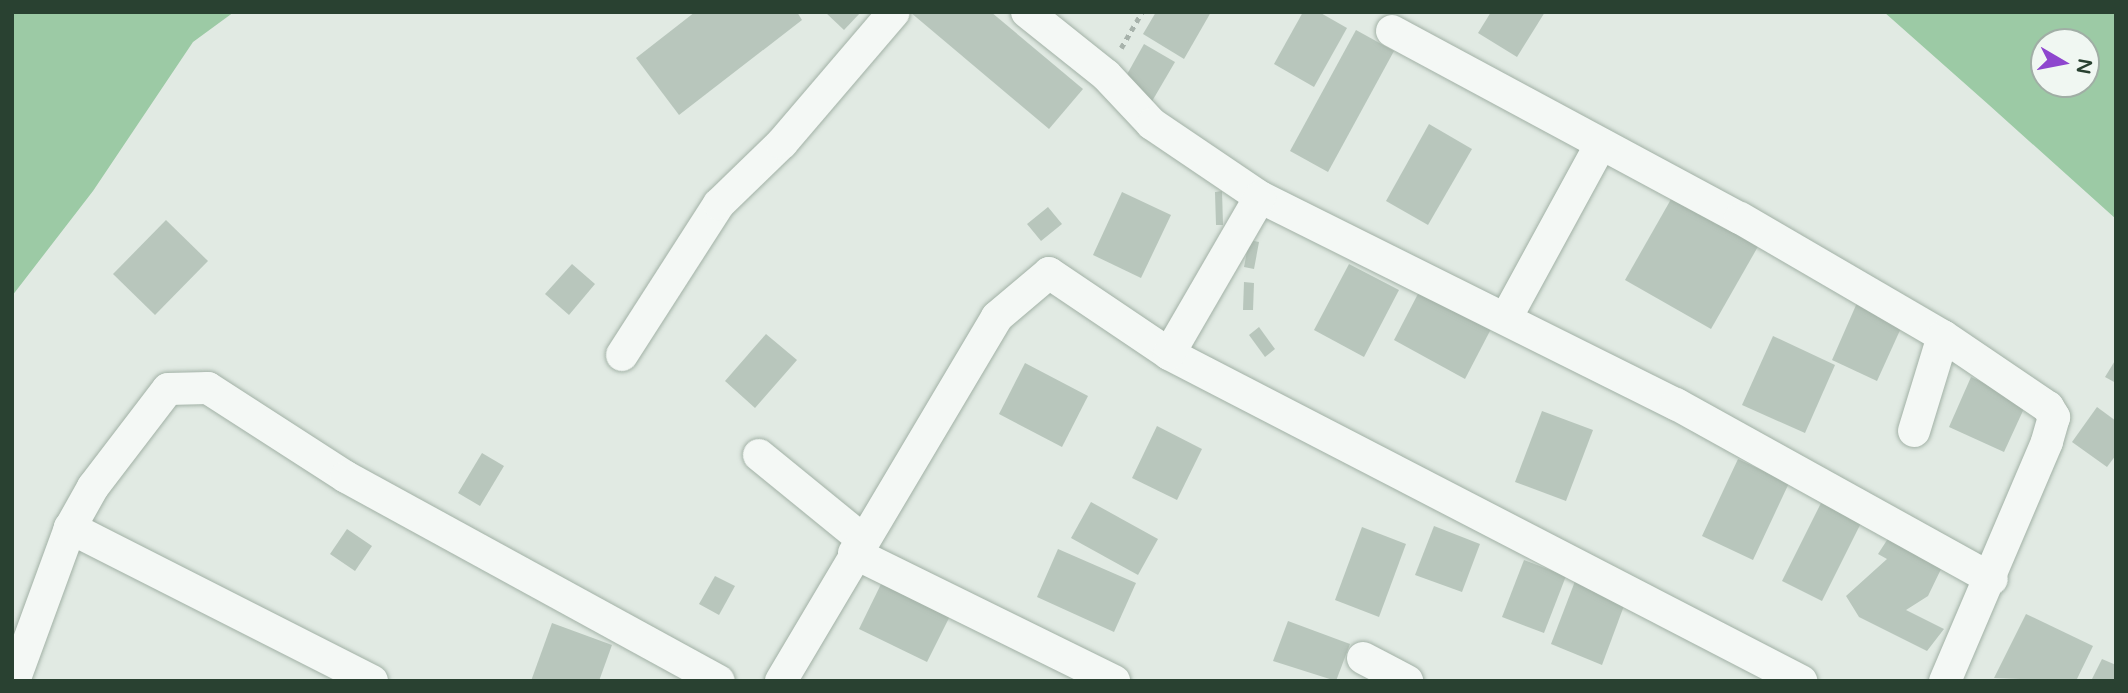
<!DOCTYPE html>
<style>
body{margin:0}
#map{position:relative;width:2128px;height:693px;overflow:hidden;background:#e1eae3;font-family:"Varela Round",sans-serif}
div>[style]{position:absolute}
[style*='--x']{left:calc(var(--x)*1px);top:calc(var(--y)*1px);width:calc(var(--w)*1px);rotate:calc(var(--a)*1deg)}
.water>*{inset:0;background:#9ccaa5}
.building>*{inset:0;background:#b8c6bc}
.path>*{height:4.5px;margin-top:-2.25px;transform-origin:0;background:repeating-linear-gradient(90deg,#a7b2ab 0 5px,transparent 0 10px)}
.roads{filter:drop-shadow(0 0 2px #a2b1a6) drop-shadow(0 0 2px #a2b1a6)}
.minor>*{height:32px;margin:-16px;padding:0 16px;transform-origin:16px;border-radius:16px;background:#f4f8f5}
span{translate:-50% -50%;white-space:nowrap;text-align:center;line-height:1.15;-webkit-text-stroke:6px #f0f7f2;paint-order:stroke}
.frame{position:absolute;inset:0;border:14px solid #294131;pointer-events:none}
.north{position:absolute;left:2030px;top:28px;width:70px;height:70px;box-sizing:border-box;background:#f0f7f2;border:2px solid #a0aea5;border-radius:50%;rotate:100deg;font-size:19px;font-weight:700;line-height:28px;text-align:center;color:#294131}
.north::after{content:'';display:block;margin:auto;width:24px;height:32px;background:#8e46ce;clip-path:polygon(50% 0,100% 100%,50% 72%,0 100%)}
</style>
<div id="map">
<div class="water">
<i style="clip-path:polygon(12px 12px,234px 12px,193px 42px,93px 191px,12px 296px)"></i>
<i style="clip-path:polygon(evenodd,1884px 12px,2116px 12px,2116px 219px,1989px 105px,1884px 12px,2044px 42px,2086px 42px,2086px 84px,2044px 84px,2044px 42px)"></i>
</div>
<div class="building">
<i style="clip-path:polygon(695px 12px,797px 12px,802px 20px,679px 115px,636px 58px)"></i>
<i style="clip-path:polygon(825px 12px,861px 12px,844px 30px)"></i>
<i style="clip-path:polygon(910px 12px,991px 12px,1083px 89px,1049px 129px)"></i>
<i style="clip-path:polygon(1156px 12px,1211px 12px,1184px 59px,1143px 34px)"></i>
<i style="clip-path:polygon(1303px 12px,1319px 12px,1347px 28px,1314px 87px,1274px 64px)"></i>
<i style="clip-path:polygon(1491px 12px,1545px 12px,1517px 57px,1478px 33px)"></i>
<i style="clip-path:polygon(1356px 30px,1394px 51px,1328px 172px,1290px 151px)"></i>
<i style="clip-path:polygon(1144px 44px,1175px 62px,1151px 103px,1121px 85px)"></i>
<i style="clip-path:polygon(1429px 124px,1472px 149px,1428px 225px,1386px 201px)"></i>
<i style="clip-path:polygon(1678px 187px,1764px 236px,1711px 329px,1625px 280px)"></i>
<i style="clip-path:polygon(1222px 191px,1223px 225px,1216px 225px,1215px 192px)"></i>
<i style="clip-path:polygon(1122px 192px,1171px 215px,1141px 278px,1093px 255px)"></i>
<i style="clip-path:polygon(1048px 207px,1062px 224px,1041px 241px,1027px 224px)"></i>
<i style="clip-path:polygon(166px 220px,208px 261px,155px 315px,113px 274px)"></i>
<i style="clip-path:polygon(1249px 240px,1259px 242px,1254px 269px,1244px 267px)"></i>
<i style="clip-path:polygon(572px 264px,595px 284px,569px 315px,545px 294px)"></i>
<i style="clip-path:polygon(1349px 264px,1399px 290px,1364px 357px,1314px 330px)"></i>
<i style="clip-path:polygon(1244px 282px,1254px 283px,1253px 310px,1243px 310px)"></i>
<i style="clip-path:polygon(1420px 290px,1491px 329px,1465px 379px,1394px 340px)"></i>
<i style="clip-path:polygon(1860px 296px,1906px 317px,1877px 381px,1832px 360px)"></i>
<i style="clip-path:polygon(1259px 327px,1275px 349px,1265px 357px,1249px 335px)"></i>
<i style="clip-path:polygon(766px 334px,797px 360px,755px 408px,725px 381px)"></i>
<i style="clip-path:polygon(1773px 336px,1835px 365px,1805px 433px,1742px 405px)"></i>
<i style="clip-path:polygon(2116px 359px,2116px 383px,2105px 377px)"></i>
<i style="clip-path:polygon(1025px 363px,1088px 396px,1062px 447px,999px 414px)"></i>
<i style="clip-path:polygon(1971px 377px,2027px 402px,2004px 452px,1949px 427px)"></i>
<i style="clip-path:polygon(2097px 407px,2116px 421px,2116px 455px,2107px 467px,2072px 442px)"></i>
<i style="clip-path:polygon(1542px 411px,1593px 430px,1566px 501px,1515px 482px)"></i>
<i style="clip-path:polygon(1157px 426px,1202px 449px,1177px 500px,1132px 478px)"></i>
<i style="clip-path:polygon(482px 453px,504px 466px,480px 506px,458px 493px)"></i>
<i style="clip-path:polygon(1738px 459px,1789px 483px,1753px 560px,1702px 536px)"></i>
<i style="clip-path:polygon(1091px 502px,1158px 539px,1138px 575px,1071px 538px)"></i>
<i style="clip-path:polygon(1821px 503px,1861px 523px,1822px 601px,1782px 581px)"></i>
<i style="clip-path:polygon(1434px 526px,1480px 544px,1462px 592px,1415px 575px)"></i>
<i style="clip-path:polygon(1362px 527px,1406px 544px,1379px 617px,1335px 600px)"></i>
<i style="clip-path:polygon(347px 529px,372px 546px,355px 571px,330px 554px)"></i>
<i style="clip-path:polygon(1889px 537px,1943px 565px,1928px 596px,1906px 610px,1944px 629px,1927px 651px,1859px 617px,1846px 596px,1887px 559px,1878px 554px)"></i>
<i style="clip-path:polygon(1058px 549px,1136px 583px,1114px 632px,1037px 597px)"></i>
<i style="clip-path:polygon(1524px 560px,1566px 576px,1544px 633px,1502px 617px)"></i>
<i style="clip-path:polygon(715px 576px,735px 586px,719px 615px,699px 604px)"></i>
<i style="clip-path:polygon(1577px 576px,1628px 595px,1602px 665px,1551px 644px)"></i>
<i style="clip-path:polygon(884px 578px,952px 612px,927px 662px,859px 629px)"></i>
<i style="clip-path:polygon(2026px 614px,2093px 646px,2076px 681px,1994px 678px)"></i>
<i style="clip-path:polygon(1288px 621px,1350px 644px,1336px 681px,1273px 661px)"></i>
<i style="clip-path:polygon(552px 623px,612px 645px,599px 681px,531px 681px)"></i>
<i style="clip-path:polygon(2102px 659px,2116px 665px,2116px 681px,2091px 681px)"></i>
</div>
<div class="path">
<i style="--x:1121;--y:48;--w:42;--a:-59.7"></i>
</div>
<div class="roads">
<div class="minor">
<i style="--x:1027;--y:12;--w:101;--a:38.6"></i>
<i style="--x:1106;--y:75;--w:67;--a:46.8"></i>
<i style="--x:1152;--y:124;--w:130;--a:34.1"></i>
<i style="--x:1260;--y:197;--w:465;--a:26.5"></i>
<i style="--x:1676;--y:404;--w:361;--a:29"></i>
<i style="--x:1392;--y:31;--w:395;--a:28.3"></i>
<i style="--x:1740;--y:218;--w:235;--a:30.2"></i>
<i style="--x:1943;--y:336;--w:127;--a:34.1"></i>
<i style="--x:2048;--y:407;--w:12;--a:59"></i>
<i style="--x:2054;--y:417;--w:26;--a:106"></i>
<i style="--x:2047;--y:442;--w:260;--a:113.1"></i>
<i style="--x:1506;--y:318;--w:198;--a:-61.4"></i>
<i style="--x:1169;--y:354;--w:712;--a:27.36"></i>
<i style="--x:622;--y:355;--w:179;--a:-57.3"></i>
<i style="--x:719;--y:204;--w:88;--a:-44.1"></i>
<i style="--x:782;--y:143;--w:172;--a:-49.5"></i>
<i style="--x:1914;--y:431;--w:99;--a:-73"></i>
<i style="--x:759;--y:455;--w:133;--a:39.2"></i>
<i style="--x:854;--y:553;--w:290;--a:26.2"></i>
<i style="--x:1363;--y:658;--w:50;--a:27.6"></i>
<i style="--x:14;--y:681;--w:163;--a:-69.9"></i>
<i style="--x:372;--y:681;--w:339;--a:-153.1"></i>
<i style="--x:70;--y:528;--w:47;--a:-60.7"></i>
<i style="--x:93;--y:487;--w:123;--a:-52.6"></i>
<i style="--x:168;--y:389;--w:40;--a:-1.4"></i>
<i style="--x:208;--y:388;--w:164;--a:32.8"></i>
<i style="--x:346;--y:477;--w:425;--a:28.7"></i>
<i style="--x:781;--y:681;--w:423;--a:-59.3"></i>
<i style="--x:997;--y:317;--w:68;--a:-40.2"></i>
<i style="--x:1049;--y:273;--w:145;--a:34"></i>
<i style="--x:1169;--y:354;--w:181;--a:-59.9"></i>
</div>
</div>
<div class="frame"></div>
<div class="north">N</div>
</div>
